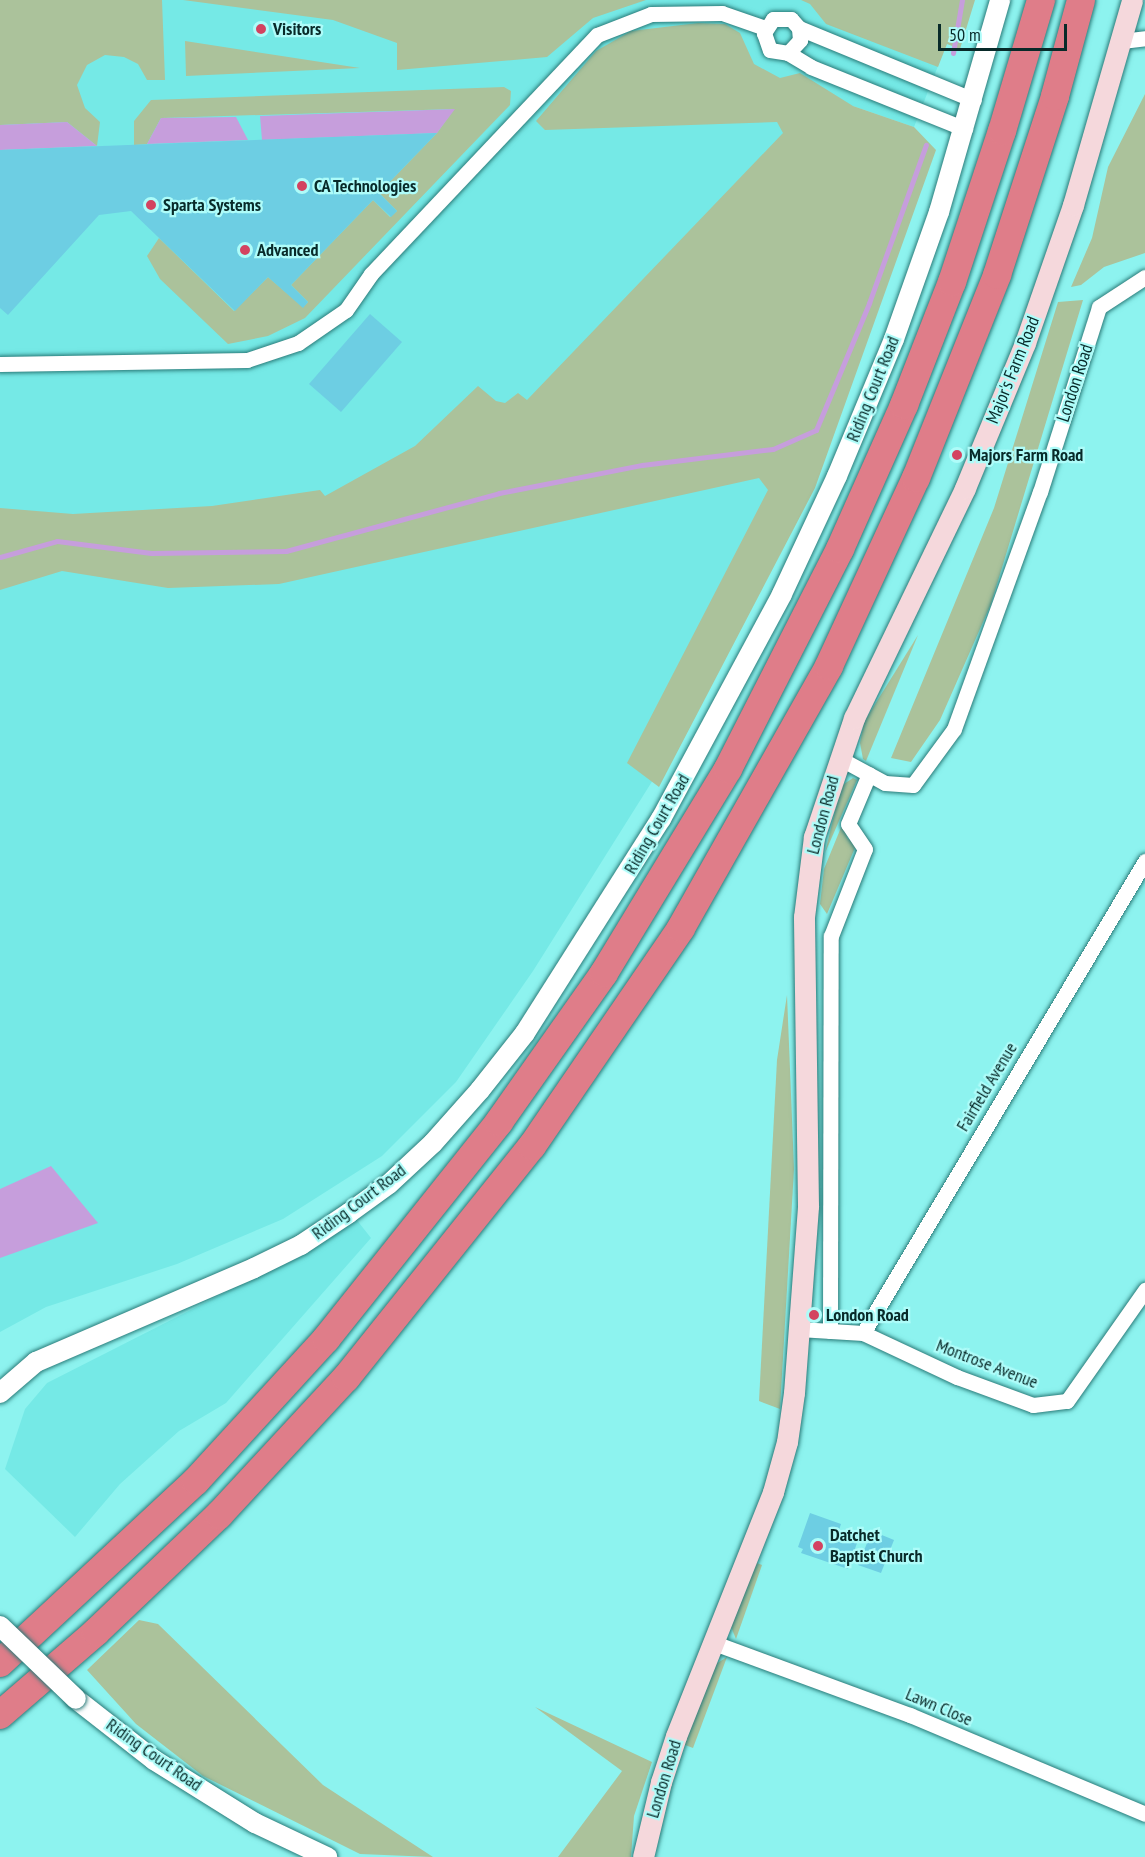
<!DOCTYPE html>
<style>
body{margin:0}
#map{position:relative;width:1145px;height:1857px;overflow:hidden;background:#8df3ef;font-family:"PT Sans Narrow",sans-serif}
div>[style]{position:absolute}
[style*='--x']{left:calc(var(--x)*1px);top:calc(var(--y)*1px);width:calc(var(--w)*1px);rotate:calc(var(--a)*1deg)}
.built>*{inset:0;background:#75e9e6}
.green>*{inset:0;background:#abc29b}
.water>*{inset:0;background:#c69edc}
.stream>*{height:5px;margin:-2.5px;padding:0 2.5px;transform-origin:2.5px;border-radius:2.5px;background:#c69edc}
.building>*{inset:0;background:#6dcee3}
.roads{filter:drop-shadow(0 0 2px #2a7b79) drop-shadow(0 0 2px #2a7b79)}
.minor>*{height:15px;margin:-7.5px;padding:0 7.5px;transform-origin:7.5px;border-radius:7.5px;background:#fff}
.tertiary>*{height:20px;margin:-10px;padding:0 10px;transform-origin:10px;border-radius:10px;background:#fff}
.secondary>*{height:21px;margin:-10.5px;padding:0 10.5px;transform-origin:10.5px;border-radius:10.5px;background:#f5d8dc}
.motorway>*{height:28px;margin:-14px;padding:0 14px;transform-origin:14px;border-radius:14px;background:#df7d89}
.bridges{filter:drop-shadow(0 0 2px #2a7b79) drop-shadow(0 0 2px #2a7b79)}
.tertiary-bridge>*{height:20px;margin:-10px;padding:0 10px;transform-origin:10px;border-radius:10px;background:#fff}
.dots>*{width:16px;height:16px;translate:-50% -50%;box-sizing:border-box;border:3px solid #aefcf9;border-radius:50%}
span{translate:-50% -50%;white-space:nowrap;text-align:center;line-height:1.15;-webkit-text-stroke:4.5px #aefcf9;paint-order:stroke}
.poi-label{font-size:18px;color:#082a29;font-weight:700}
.left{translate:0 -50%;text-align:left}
.street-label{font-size:18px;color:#082a29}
.scale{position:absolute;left:938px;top:24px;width:129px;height:27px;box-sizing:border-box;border:3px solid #082a29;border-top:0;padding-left:8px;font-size:18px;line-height:21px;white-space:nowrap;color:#082a29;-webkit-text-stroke:4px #aefcf9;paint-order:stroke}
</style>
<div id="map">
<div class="built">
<i style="clip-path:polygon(0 0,849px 0,947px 43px,914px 127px,853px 106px,726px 405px,345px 509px,0 548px)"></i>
<i style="clip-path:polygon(773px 449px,799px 483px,658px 772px,533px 971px,456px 1082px,382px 1156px,283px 1219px,177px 1264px,46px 1307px,0 1332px,0 557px)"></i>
<i style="clip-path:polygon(356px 1219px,371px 1238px,226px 1403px,179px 1431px,120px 1484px,75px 1537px,5px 1469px,25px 1409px,47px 1383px,232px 1289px)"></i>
</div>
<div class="green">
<i style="clip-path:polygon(0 0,162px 0,165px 80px,147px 80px,138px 64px,124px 57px,105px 55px,87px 65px,77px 85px,85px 108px,100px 122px,97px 146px,67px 122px,0 125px)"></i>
<i style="clip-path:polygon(183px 0,646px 0,593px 18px,547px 57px,397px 70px,397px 43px,333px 20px)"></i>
<i style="clip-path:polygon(801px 0,975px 0,960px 49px,947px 44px,938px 67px,826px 24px,810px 4px)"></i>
<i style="clip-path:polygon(698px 23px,725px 24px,740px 33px,754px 64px,780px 78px,800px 73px,853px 106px,914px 127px,936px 150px,815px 488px,659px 787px,627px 763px,768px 490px,759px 478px,279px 584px,168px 588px,62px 571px,0 590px,0 508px,73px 514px,212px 506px,320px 490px,325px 496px,415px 446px,478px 386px,496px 401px,505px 403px,518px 393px,527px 400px,783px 133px,777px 122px,545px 130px,536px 121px,596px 51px,631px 31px)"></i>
<i style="clip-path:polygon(185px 41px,360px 68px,186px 76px)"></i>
<i style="clip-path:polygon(504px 87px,511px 91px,510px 105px,305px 318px,268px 336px,228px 344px,160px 279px,147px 256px,159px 238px,234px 311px,268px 277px,303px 307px,308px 302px,291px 285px,373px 200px,390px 217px,397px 211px,379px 193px,437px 133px,454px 109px,161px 118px,147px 144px,134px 145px,134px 121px,151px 100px)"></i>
<i style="clip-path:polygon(1145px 94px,1145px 253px,1104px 267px,1081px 285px,1071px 287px,1092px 238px,1108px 167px)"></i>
<i style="clip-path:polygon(1083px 300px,991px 604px,940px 720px,911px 762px,891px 758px,994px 508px,1058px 302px)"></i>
<i style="clip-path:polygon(918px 635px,866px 761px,863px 759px,860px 743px,864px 722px)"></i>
<i style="clip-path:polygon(853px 778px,857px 780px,825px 853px,841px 786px)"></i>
<i style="clip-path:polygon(842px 825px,848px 839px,857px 843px,827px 914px,820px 904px,824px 869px)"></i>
<i style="clip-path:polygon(787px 995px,794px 1169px,780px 1409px,759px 1401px,777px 1060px)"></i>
<i style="clip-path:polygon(752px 1561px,762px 1565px,736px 1639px,729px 1622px)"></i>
<i style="clip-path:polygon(139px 1620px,158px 1624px,323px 1785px,433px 1857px,360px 1854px,203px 1776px,136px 1724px,87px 1670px)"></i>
<i style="clip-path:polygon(727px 1657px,693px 1748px,680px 1743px,711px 1667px)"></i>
<i style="clip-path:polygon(535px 1707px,652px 1762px,634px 1816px,631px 1857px,558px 1857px,622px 1771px)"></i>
</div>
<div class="water">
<i style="clip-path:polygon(455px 109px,437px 133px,262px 140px,260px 116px)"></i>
<i style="clip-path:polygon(236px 117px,248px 140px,147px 144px,161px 118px)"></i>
<i style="clip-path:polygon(67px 122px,97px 146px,0 150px,0 125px)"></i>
<i style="clip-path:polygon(51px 1166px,98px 1223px,0 1258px,0 1189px)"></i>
</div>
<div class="stream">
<i style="--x:953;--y:53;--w:54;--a:-80.4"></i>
<i style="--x:0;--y:557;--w:59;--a:-15.7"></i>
<i style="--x:57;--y:541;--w:95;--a:7.3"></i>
<i style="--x:151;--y:553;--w:135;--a:-0.8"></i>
<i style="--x:286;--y:551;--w:221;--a:-15.2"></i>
<i style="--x:499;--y:493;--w:146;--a:-11.1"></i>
<i style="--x:642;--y:465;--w:132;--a:-7"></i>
<i style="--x:773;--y:449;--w:47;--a:-23.8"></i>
<i style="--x:816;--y:430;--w:138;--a:-67.3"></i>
<i style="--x:869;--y:303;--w:168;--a:-70.2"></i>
</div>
<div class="building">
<i style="clip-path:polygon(437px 133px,379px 193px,397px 211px,391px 217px,373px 200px,291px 285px,308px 302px,303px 308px,268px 277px,235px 311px,131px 211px,99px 215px,8px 315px,0 308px,0 150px)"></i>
<i style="clip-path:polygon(370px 314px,402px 342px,341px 412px,309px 384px)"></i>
<i style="clip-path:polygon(810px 1513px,841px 1524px,837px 1536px,857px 1543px,848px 1569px,801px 1553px,803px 1549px,798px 1547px)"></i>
<i style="clip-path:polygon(872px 1531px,894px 1540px,881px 1573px,858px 1565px)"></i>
</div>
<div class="roads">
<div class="minor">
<i style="--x:799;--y:28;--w:189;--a:22.4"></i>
<i style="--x:1122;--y:41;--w:23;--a:-7"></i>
<i style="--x:788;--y:53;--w:18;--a:-47"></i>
<i style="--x:800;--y:40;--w:12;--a:-95"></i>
<i style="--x:799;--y:28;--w:12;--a:-132"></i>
<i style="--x:791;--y:19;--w:18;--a:180"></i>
<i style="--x:773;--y:19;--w:17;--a:123"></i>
<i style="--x:764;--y:33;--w:18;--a:71"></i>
<i style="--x:770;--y:50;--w:18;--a:9"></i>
<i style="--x:788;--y:53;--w:27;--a:31"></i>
<i style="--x:811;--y:67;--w:166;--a:21.9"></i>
<i style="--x:0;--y:364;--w:247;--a:-0.9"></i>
<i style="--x:247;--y:360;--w:54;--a:-18.4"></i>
<i style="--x:298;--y:343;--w:58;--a:-34.5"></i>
<i style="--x:346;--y:310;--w:44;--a:-55.2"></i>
<i style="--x:371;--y:274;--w:329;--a:-46.6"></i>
<i style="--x:597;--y:35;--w:58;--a:-21.3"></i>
<i style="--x:651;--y:14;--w:71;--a:-0.8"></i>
<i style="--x:722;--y:13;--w:46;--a:19.2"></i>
<i style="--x:839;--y:758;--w:52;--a:28.5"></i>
<i style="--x:885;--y:783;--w:28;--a:4"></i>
<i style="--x:913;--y:785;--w:69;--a:-53.8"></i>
<i style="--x:954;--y:729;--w:252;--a:-70.1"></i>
<i style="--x:1040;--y:492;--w:194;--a:-72.3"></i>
<i style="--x:1099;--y:307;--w:55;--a:-33.1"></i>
<i style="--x:799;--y:1329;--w:64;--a:3.6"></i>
<i style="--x:863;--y:1333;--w:104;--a:25.1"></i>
<i style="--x:957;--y:1377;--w:81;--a:20.2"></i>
<i style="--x:1033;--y:1405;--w:34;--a:-7"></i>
<i style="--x:1067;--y:1401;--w:136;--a:-54.9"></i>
<i style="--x:830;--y:1331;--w:395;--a:-89.9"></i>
<i style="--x:831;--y:936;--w:93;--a:-68.7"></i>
<i style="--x:865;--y:849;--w:30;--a:-124"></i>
<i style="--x:848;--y:824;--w:54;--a:-67.2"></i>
<i style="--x:863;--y:1333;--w:550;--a:-59.14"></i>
<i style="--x:714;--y:1643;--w:209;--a:20.2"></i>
<i style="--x:910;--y:1715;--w:255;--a:22.8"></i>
</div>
<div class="tertiary">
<i style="--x:0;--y:1393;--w:48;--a:-40.7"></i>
<i style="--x:36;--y:1362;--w:237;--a:-23.3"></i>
<i style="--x:254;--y:1268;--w:52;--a:-26.1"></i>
<i style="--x:301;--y:1245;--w:58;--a:-33.7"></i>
<i style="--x:349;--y:1213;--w:49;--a:-35.9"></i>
<i style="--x:389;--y:1184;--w:60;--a:-43"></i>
<i style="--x:433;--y:1143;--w:71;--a:-48.4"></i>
<i style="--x:480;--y:1090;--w:73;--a:-51.7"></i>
<i style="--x:525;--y:1033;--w:254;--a:-57.6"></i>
<i style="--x:661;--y:819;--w:255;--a:-61.7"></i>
<i style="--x:782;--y:594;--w:130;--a:-65"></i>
<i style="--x:837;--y:476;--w:148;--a:-67.4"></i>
<i style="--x:894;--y:339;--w:135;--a:-70.5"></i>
<i style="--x:939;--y:212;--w:221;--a:-73.9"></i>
<i style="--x:76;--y:1699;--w:99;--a:38"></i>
<i style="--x:154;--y:1760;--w:119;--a:32"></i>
<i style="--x:255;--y:1823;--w:80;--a:25.3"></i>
</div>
<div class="secondary">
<i style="--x:643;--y:1857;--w:77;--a:-76.5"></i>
<i style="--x:661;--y:1782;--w:48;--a:-71.9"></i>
<i style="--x:676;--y:1736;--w:263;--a:-68.3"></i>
<i style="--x:773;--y:1492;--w:52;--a:-74.4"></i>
<i style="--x:787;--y:1442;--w:49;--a:-81.9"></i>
<i style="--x:794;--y:1393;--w:188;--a:-85.7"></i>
<i style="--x:808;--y:1206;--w:289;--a:-90.8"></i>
<i style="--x:804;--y:917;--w:81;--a:-82.9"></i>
<i style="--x:814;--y:837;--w:126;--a:-71.4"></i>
<i style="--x:854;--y:718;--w:255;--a:-64.2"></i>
<i style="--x:965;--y:488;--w:157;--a:-67.5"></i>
<i style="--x:1025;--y:343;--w:146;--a:-70.8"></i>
<i style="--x:1073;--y:205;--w:213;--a:-73.9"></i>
</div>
<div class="motorway">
<i style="--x:0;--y:1663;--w:267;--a:-42.9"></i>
<i style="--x:196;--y:1481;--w:193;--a:-47.5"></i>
<i style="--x:326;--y:1339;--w:278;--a:-51.4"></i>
<i style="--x:499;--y:1122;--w:182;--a:-54.8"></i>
<i style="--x:604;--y:973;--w:239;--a:-58.7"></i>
<i style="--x:728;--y:769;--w:247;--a:-63"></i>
<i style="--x:840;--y:549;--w:158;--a:-66"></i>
<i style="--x:904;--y:405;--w:132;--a:-68.7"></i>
<i style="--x:952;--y:282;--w:159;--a:-71.7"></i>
<i style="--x:1002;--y:131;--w:137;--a:-73.4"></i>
<i style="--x:0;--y:1715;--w:127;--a:-40.8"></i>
<i style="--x:96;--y:1632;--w:170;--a:-43.6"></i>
<i style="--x:219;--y:1515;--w:187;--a:-47.2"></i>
<i style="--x:346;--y:1378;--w:297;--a:-51.3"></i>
<i style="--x:532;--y:1146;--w:264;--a:-55.6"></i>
<i style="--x:681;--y:928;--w:301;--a:-60.5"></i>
<i style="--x:829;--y:666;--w:207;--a:-65.2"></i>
<i style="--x:916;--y:478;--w:219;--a:-68.2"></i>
<i style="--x:997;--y:275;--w:188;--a:-72"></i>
<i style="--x:1055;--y:96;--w:99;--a:-74.8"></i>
</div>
</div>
<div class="bridges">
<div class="tertiary-bridge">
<i style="--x:0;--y:1626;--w:105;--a:43.8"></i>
</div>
</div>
<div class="dots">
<i style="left:261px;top:29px;background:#d34360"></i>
<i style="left:302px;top:186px;background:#d34360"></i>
<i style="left:151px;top:205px;background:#d34360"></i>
<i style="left:245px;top:250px;background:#d34360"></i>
<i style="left:957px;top:455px;background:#d34360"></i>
<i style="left:814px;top:1315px;background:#d34360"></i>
<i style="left:818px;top:1546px;background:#d34360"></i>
</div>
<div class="poi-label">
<span class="left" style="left:273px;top:29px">Visitors</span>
<span class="left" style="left:314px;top:186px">CA Technologies</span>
<span class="left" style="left:163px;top:205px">Sparta Systems</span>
<span class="left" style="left:257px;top:250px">Advanced</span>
<span class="left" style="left:969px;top:455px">Majors Farm Road</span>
<span class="left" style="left:826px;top:1315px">London Road</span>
<span class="left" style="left:830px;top:1546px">Datchet<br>Baptist Church</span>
</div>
<div class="street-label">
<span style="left:1013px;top:370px;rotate:-68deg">Major's Farm Road</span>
<span style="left:1075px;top:383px;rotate:-72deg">London Road</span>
<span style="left:873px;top:389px;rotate:-68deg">Riding Court Road</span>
<span style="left:823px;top:815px;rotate:-75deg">London Road</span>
<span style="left:657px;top:824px;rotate:-60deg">Riding Court Road</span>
<span style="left:987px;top:1087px;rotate:-59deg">Fairfield Avenue</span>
<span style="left:359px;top:1202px;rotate:-37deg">Riding Court Road</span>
<span style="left:987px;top:1364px;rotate:21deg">Montrose Avenue</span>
<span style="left:939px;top:1707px;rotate:23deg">Lawn Close</span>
<span style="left:154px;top:1755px;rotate:35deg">Riding Court Road</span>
<span style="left:664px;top:1779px;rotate:-73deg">London Road</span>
</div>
<div class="scale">50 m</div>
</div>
